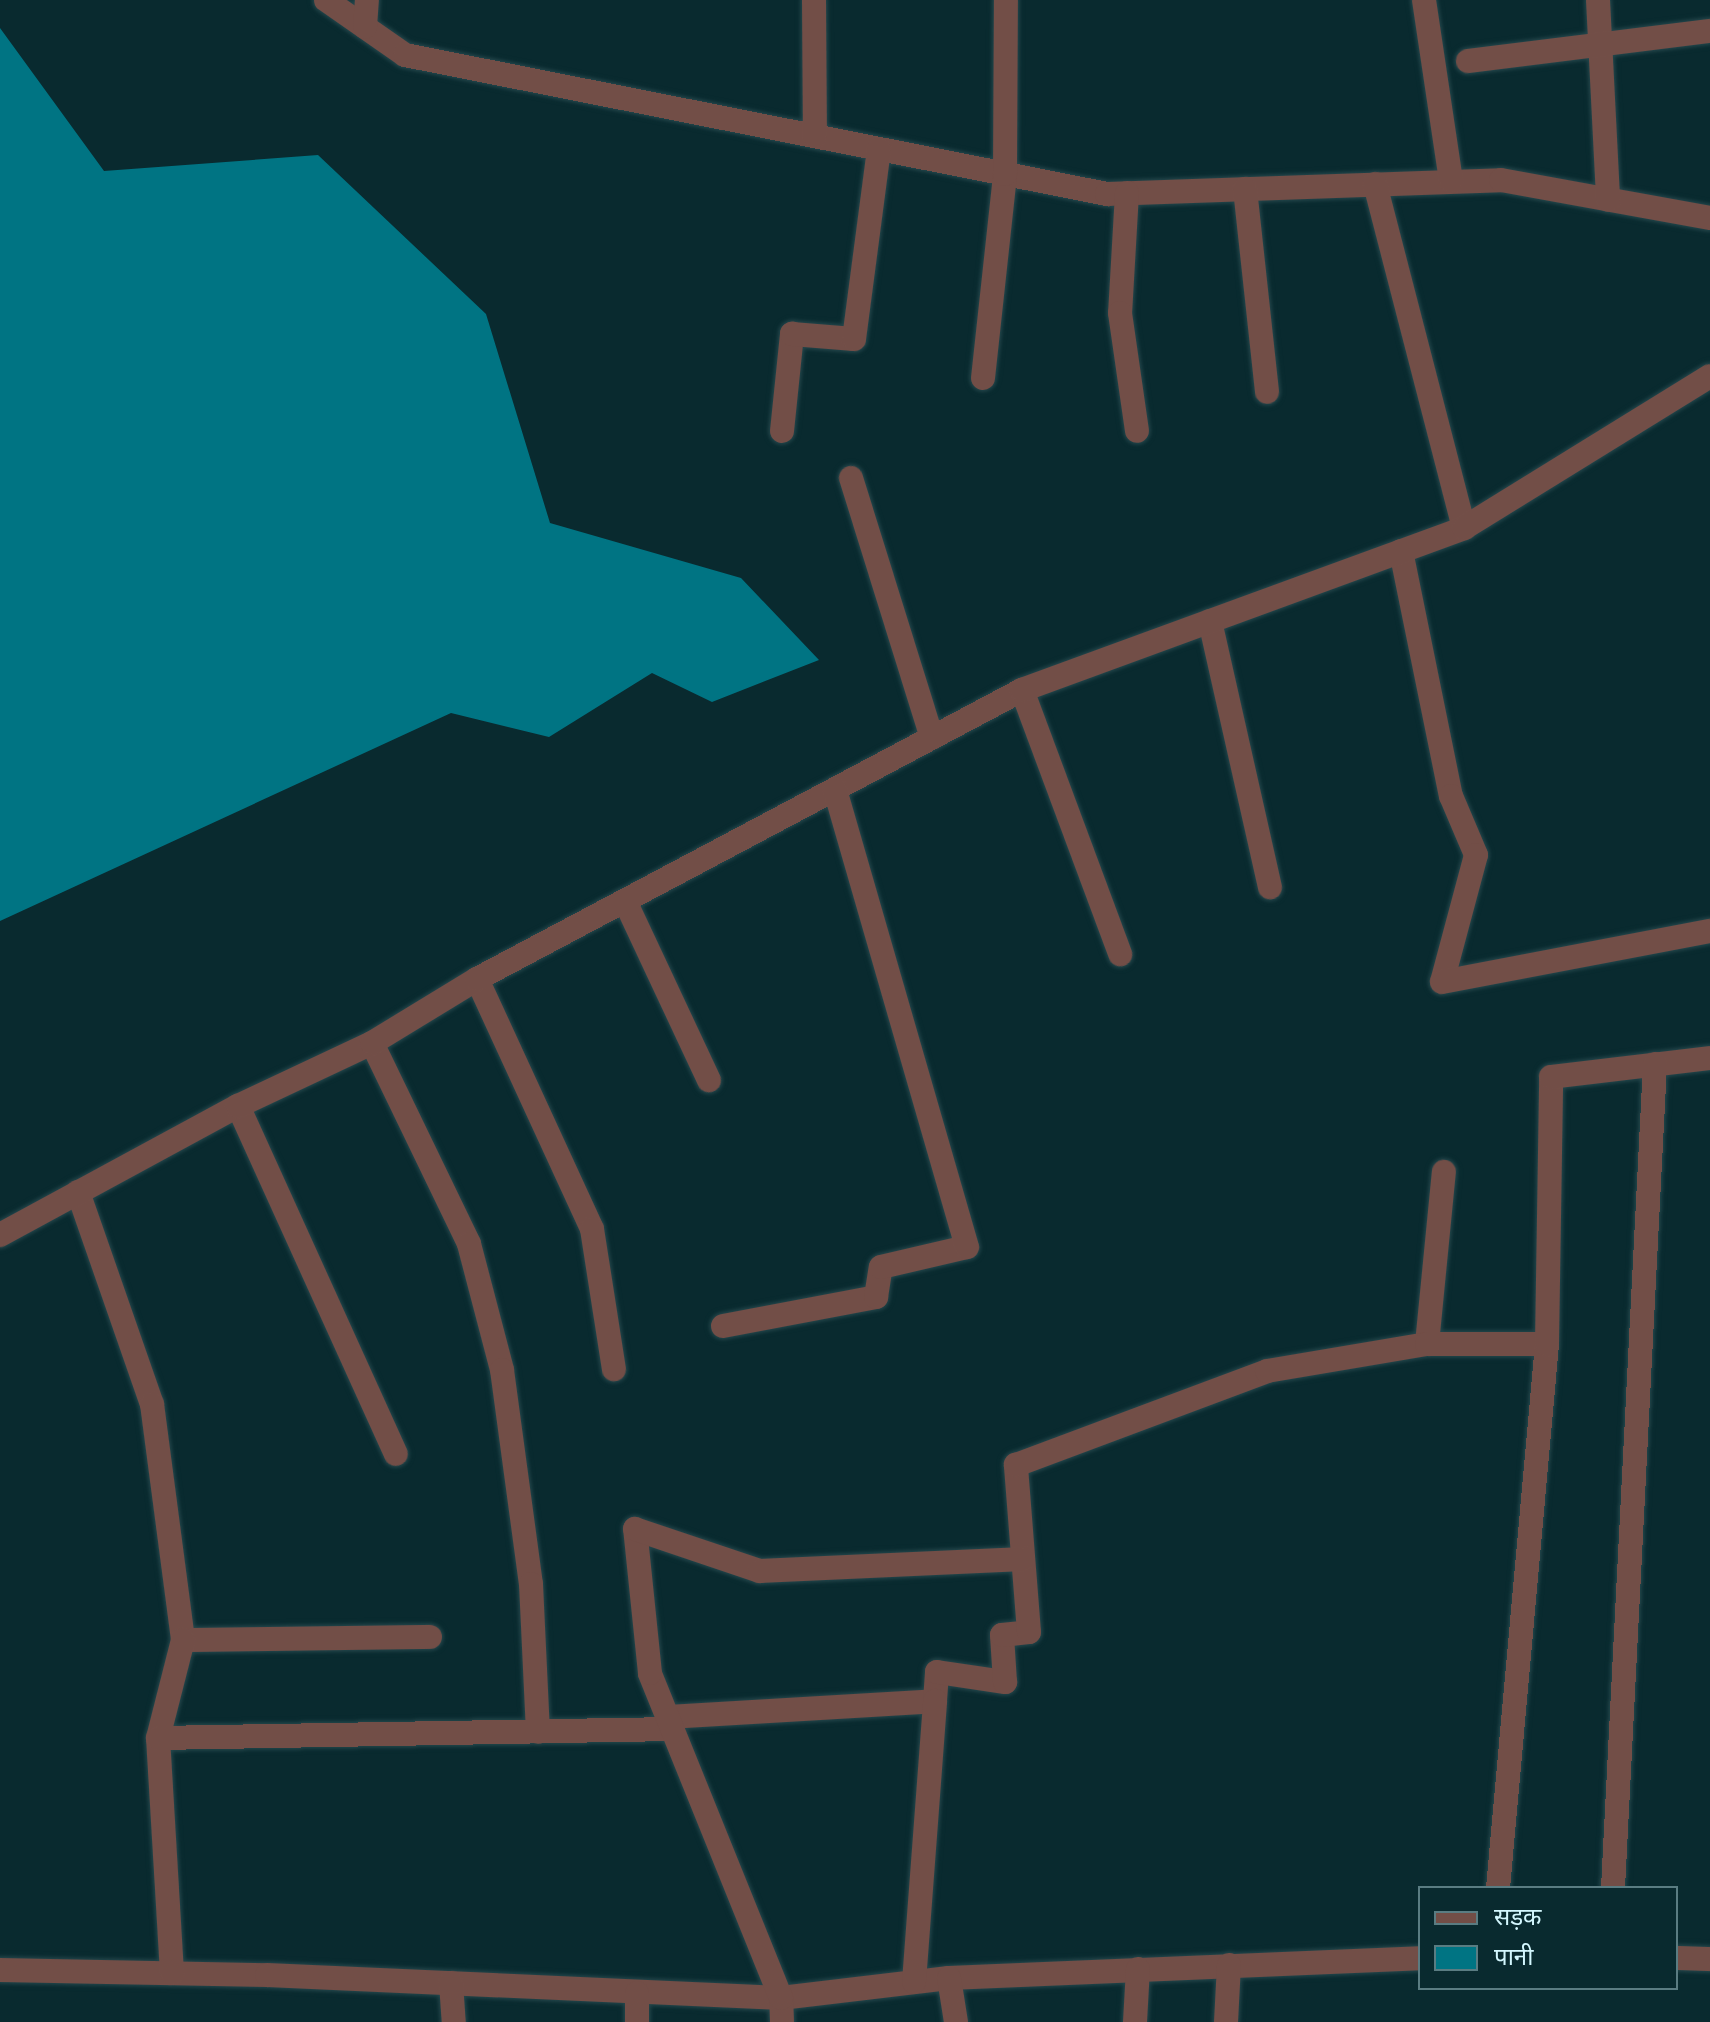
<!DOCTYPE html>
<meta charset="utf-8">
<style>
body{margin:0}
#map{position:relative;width:1710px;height:2022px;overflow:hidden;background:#092a2f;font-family:"Exo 2","Noto Sans Devanagari",sans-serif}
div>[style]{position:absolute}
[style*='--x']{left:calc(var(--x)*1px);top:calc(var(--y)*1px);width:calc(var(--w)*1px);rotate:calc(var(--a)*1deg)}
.water>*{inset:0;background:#007483}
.roads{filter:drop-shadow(0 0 2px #25474c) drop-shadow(0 0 2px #25474c)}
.minor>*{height:24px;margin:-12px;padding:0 12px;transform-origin:12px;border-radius:12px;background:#724e47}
span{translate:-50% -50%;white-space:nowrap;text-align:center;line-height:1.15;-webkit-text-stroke:6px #092a2f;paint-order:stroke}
.legend{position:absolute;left:1418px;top:1886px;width:260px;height:104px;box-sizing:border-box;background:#092a2f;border:2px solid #5a7c82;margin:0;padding:10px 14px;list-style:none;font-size:24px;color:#d3f7fe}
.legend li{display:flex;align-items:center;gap:16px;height:40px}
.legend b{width:40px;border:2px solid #5a7c82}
</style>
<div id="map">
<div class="water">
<i style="clip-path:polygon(0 28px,104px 171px,318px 155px,486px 314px,550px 523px,741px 578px,819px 660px,712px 702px,652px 673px,549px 737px,451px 713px,0 921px)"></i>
</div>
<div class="roads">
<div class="minor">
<i style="--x:326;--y:0;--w:96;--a:34.8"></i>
<i style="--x:405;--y:55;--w:716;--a:11.2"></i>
<i style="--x:1107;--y:194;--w:394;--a:-2"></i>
<i style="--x:1501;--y:180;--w:212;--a:10.3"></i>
<i style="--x:814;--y:0;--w:136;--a:89.6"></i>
<i style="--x:1424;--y:0;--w:183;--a:81.5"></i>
<i style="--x:1598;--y:0;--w:200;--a:87.1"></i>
<i style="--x:365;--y:27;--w:27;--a:-86"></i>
<i style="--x:1468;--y:61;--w:244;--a:-7.1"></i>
<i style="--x:1375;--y:184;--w:355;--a:75.5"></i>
<i style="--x:1245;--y:189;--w:204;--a:83.8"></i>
<i style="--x:1127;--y:193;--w:120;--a:93.3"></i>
<i style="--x:1120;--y:313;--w:119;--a:81.8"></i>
<i style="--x:983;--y:378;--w:205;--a:-83.8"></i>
<i style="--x:1005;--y:174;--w:174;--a:-89.7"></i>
<i style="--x:782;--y:431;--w:98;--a:-84.1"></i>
<i style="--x:792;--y:334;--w:62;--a:4.6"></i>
<i style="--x:854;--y:339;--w:191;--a:-82.5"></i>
<i style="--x:851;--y:478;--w:272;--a:72.7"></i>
<i style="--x:1401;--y:551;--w:250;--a:78.5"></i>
<i style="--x:1451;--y:796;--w:64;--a:67"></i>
<i style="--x:1476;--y:855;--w:131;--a:105"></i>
<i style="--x:1442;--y:982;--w:273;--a:-10.8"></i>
<i style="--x:1210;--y:621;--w:273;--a:77.3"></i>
<i style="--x:1022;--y:690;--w:282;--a:69.6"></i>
<i style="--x:625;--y:901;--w:198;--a:64.9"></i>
<i style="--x:477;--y:979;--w:275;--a:65.3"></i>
<i style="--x:592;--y:1229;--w:142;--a:81.1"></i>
<i style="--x:372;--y:1043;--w:223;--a:64.2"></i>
<i style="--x:469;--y:1244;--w:130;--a:75.3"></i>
<i style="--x:502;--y:1370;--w:216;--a:82.3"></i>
<i style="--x:531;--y:1584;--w:148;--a:87.3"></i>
<i style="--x:238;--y:1106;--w:382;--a:65.6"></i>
<i style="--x:78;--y:1192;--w:225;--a:70.8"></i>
<i style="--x:152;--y:1404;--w:238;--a:82.5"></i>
<i style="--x:183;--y:1640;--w:247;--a:-0.7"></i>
<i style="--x:0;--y:1235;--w:271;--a:-28.5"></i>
<i style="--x:238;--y:1106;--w:148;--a:-25.2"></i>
<i style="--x:372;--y:1043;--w:123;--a:-31.4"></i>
<i style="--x:477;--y:979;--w:617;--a:-27.94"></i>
<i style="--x:1022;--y:690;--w:471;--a:-20.1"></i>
<i style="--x:1464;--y:528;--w:289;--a:-31.7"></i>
<i style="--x:723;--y:1326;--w:156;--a:-10.7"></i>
<i style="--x:876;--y:1297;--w:30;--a:-81"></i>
<i style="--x:881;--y:1267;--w:88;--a:-13.1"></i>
<i style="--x:967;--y:1247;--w:476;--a:-106.1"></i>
<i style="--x:1427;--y:1344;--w:173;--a:-84.4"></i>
<i style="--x:668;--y:1717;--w:267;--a:-3.4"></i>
<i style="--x:935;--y:1701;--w:29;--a:-86"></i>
<i style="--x:937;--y:1672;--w:69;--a:8.4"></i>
<i style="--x:1005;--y:1682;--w:47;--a:-93.7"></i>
<i style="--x:1002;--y:1635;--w:27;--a:-6"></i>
<i style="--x:1029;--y:1632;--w:168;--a:-94.5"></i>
<i style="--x:1016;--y:1465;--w:268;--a:-20.5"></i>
<i style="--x:1267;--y:1371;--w:162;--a:-9.6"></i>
<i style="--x:1427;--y:1344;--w:120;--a:0"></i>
<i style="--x:158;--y:1738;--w:101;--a:-75.7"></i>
<i style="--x:1498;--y:1888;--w:546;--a:-84.85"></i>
<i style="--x:1547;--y:1344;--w:267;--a:-89.1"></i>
<i style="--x:1551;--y:1077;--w:160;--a:-6.8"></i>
<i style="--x:1613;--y:1888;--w:825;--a:-87.08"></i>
<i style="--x:1676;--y:1958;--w:34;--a:2"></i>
<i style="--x:0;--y:1970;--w:267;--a:1.1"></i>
<i style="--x:267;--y:1975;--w:515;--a:2.56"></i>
<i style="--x:781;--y:1998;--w:169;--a:-6.8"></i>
<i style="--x:949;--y:1978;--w:471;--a:-2.4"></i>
<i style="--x:172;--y:1973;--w:235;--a:-93.4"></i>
<i style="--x:158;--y:1738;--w:515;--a:-1"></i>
<i style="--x:949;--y:1978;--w:45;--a:81"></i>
<i style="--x:914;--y:1982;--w:282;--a:-85.7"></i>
<i style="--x:451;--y:1983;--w:39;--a:86"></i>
<i style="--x:637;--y:2022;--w:29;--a:-90"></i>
<i style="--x:782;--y:2022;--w:24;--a:-92"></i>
<i style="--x:781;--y:1998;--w:350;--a:-112"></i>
<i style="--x:650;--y:1673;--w:145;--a:-95.9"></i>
<i style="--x:635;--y:1529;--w:132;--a:18.6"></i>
<i style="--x:760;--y:1571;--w:263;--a:-2.6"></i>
<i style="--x:1135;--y:2022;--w:53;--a:-86.8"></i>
<i style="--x:1226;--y:2022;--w:57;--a:-87"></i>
</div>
</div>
<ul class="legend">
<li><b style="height:10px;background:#724e47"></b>सड़क</li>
<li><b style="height:22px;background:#007483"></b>पानी</li>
</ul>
</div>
